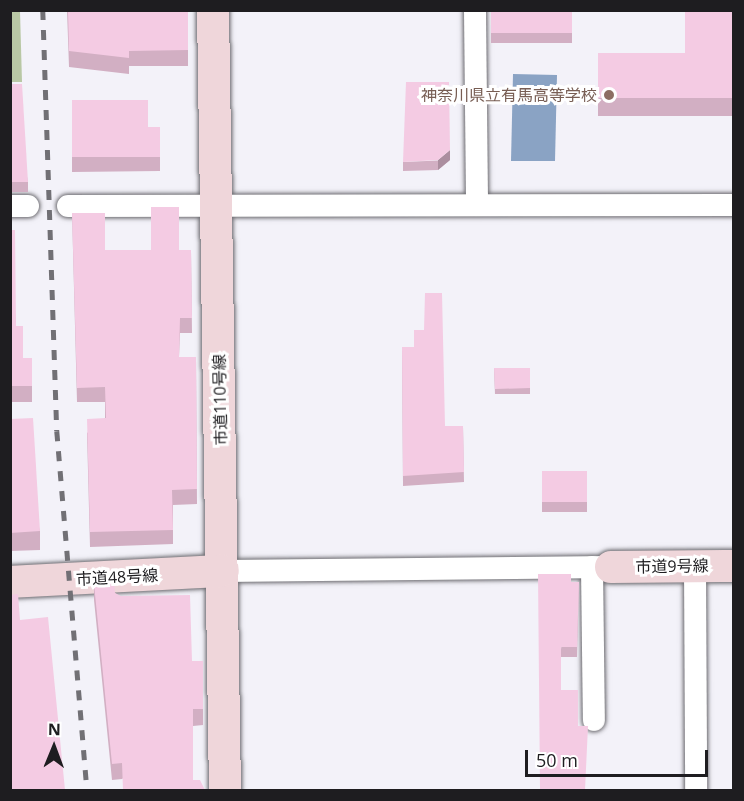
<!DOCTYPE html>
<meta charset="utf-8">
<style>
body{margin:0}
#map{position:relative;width:744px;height:801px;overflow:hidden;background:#f3f2f9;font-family:"Open Sans","Noto Sans JP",sans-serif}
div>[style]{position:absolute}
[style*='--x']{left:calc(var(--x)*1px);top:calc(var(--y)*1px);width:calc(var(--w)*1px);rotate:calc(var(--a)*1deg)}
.green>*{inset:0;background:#b9c8a5}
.water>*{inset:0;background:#8aa3c4}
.roads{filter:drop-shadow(0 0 2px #6e6d72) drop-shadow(0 0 2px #6e6d72)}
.street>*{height:22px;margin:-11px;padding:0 11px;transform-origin:11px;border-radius:11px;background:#fff}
.secondary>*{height:32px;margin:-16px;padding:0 16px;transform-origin:16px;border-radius:16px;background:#efd6da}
.rail>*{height:4.5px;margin-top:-2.25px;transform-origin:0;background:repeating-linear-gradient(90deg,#717075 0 10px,transparent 0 20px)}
.wall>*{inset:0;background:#d2afc3}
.shaded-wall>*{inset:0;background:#ab8e9f}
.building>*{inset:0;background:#f4cbe3}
.dots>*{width:16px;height:16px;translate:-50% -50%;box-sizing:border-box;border:3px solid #fff;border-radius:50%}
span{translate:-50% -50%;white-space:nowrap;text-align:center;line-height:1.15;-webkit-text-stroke:6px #fff;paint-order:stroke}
.education-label{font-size:16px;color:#785e54}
.right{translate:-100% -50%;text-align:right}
.street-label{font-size:16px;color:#1e1d20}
.frame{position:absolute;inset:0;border:12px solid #1e1d20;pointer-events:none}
.north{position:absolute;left:24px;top:717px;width:60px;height:60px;-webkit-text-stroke:4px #fff;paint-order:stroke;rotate:1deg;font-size:16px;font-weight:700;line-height:24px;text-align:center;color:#1e1d20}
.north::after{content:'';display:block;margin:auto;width:21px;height:27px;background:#1e1d20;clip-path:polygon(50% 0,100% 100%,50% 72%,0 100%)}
.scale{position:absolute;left:525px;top:750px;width:183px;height:27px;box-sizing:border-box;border:3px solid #1e1d20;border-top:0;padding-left:8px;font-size:18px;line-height:21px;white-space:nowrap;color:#1e1d20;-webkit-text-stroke:4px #fff;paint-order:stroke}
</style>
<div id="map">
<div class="green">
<i style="clip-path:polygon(10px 11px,20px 11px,22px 82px,11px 82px)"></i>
</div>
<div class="water">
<i style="clip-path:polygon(513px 74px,557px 75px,555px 161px,511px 161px)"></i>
</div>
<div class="roads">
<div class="street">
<i style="--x:475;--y:10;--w:195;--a:89.4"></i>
<i style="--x:10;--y:206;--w:18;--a:0"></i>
<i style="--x:68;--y:206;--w:666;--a:-0.09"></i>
<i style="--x:695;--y:566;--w:224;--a:89.7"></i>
<i style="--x:592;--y:567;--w:153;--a:89.3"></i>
<i style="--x:223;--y:571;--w:388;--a:-0.6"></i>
</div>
<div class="secondary">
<i style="--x:213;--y:10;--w:780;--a:89.12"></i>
<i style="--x:611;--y:567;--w:123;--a:-0.5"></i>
<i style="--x:10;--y:582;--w:213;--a:-3"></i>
</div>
</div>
<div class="rail">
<i style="--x:43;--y:10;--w:421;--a:88.1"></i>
<i style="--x:57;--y:431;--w:360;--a:85.2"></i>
</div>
<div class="wall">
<i style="clip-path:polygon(67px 10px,188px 10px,188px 66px,129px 66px,129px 74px,69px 67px)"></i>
<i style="clip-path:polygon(491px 10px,572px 10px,572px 43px,491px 43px)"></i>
<i style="clip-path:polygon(734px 10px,734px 116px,598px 116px,598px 53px,685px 53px)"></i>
<i style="clip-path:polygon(10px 84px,28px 182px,28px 192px,10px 192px)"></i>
<i style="clip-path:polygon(72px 100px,148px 127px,160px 127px,160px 171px,72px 172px)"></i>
<i style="clip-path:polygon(450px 160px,438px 170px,403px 171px,403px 162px)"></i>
<i style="clip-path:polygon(72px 213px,105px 250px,191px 250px,192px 333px,180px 333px,179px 357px,196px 357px,197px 504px,173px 505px,173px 544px,90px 547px,87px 433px,105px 418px,105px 402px,77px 402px)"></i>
<i style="clip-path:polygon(10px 230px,16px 326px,23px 358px,32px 358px,32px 402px,10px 402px)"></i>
<i style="clip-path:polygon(402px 347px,414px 347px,445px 426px,463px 426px,464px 482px,403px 486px)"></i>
<i style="clip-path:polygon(494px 368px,530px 368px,530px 394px,495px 394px)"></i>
<i style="clip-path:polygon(10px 419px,40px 531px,40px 550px,10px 551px)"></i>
<i style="clip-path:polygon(542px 471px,587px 471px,587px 512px,542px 512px)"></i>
<i style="clip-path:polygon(571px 582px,579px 582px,577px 657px,561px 657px,540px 790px)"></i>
<i style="clip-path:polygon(94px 584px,115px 593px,192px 661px,203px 661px,203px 725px,193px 726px,122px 779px,112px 780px,94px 600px)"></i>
</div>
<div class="shaded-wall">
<i style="clip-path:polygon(450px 150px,450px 160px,438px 170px,438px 160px)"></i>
</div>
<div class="building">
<i style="clip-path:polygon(68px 10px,188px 10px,188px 50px,129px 51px,129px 58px,69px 51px)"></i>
<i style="clip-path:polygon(491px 10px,572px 10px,572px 33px,491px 33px)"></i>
<i style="clip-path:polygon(685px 10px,734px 10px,734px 98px,598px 98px,598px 53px,685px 53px)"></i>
<i style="clip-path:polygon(406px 82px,449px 82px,450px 150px,438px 160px,403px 162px)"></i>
<i style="clip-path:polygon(10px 84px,22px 84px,28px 182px,10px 182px)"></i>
<i style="clip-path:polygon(72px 100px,148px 100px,148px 127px,160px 127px,160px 157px,72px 157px)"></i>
<i style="clip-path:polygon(151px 207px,179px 207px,179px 250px,191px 250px,192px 318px,180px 318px,179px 357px,196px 357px,197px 489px,172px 490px,173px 530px,90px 532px,87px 419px,106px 418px,105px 387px,77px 388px,72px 213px,105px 213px,105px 250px,151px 250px)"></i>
<i style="clip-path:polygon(10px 230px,15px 230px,16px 326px,23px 326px,23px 358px,32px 358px,32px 386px,10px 386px)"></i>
<i style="clip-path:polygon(425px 293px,442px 293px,445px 426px,463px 426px,464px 472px,403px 476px,402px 347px,414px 347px,414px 330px,424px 330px)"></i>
<i style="clip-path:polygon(494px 368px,530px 368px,530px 388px,495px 389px)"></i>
<i style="clip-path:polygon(33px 418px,40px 531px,10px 533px,10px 419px)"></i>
<i style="clip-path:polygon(542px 471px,587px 471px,587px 502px,542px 502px)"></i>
<i style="clip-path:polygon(538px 574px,571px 574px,571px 582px,579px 582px,577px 647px,561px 647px,561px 690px,578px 690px,578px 726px,588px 726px,585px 790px,540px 790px)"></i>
<i style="clip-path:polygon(114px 582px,115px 593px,121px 596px,190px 595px,192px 661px,203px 661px,203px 709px,193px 709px,193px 780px,200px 780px,205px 790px,123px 790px,122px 763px,112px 764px,94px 584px)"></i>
<i style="clip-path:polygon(18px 594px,20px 620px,48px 617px,65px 790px,10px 790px,10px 595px)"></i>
</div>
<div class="dots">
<i style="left:609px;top:95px;background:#8d6e63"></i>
</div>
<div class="education-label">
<span class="right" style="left:597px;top:95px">神奈川県立有馬高等学校</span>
</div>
<div class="street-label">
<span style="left:220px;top:400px;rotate:-91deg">市道110号線</span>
<span style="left:672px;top:566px;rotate:-1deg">市道9号線</span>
<span style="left:117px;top:577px;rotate:-3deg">市道48号線</span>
</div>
<div class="frame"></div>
<div class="north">N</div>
<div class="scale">50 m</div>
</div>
